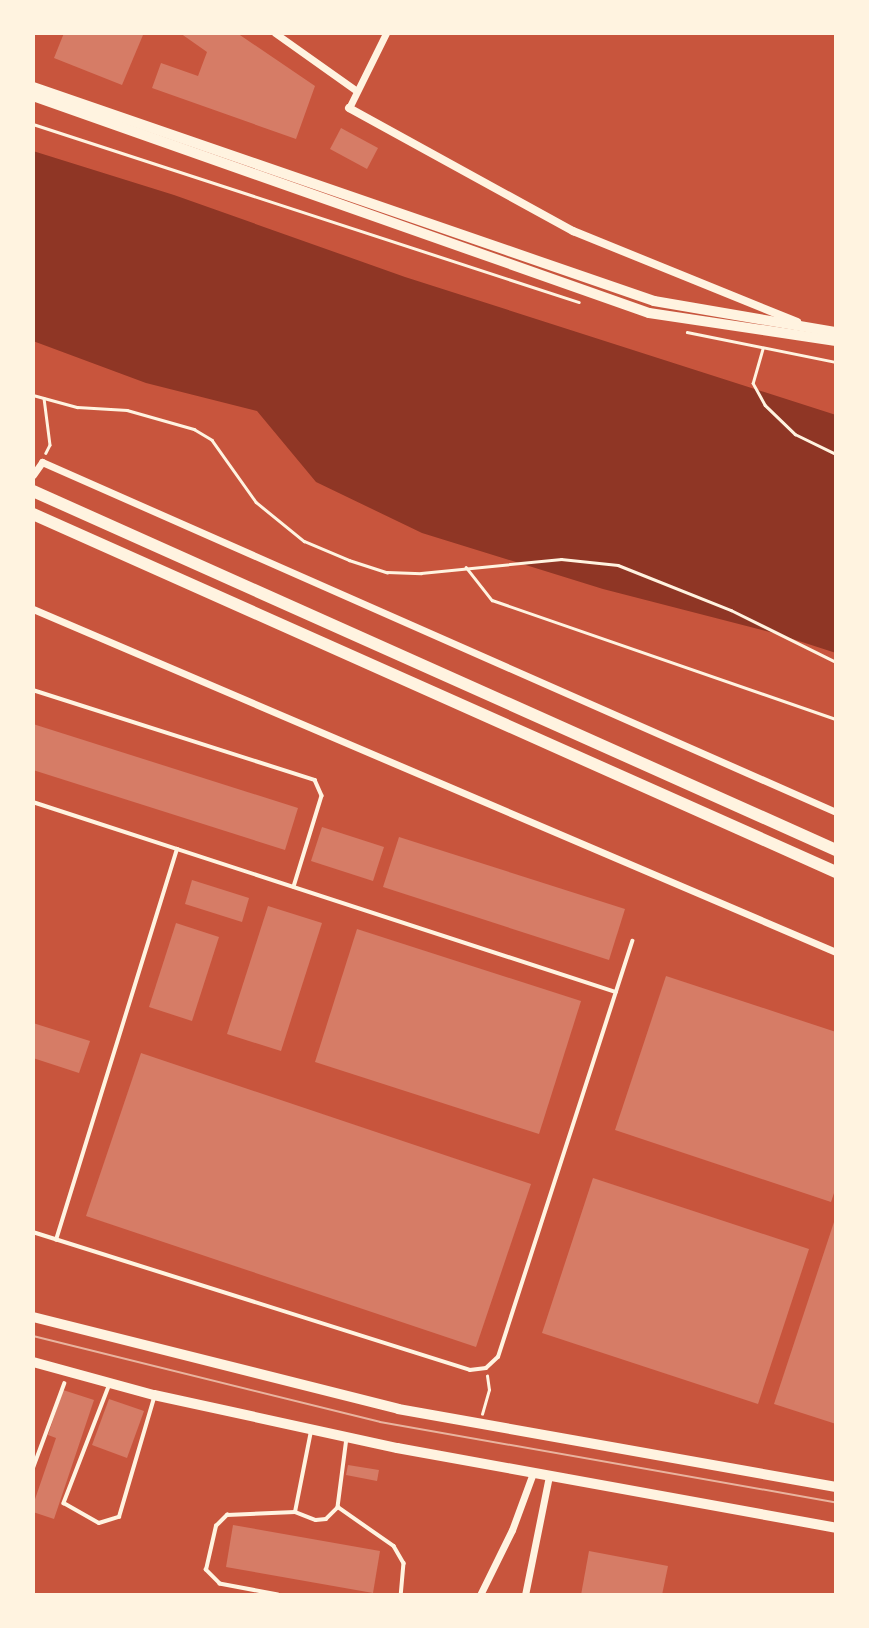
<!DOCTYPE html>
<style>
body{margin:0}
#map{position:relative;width:869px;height:1628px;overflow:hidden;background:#c8553d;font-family:Mulish,sans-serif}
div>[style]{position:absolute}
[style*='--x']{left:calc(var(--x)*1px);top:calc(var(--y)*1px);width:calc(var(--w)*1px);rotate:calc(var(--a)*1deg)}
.water>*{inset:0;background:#8f3625}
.building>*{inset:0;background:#d67c66}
.path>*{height:2.5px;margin:-1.25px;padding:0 1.25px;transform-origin:1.25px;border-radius:1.25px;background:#fff3e0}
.service>*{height:3.5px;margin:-1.75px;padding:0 1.75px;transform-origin:1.75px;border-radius:1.75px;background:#fff3e0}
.minor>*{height:7px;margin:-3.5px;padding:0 3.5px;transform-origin:3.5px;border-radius:3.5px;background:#fff3e0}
.tertiary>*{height:8px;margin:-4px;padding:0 4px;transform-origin:4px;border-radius:4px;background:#fff3e0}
.primary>*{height:10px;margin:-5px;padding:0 5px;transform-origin:5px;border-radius:5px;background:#fff3e0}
.trunk>*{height:10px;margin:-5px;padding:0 5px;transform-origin:5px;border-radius:5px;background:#fff3e0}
.motorway>*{height:12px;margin:-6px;padding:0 6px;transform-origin:6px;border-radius:6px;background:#fff3e0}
.tram>*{height:2px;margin:-1px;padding:0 1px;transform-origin:1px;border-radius:1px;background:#e9b49f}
span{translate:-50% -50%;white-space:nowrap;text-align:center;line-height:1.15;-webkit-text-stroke:5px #fff3e0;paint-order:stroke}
.frame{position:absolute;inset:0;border:35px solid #fff3e0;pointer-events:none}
</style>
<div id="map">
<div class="water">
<i style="clip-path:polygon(33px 151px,174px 195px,405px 277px,836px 415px,836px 653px,774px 633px,603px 589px,422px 533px,316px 482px,257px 411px,146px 383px,33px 341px)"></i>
</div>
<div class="building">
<i style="clip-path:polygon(64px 33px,138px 33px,143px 35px,122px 85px,54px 58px)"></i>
<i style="clip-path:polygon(180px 33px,237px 33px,315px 86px,296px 139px,152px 88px,161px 63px,198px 76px,207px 52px)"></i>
<i style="clip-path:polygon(341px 128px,378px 148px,367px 169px,330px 149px)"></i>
<i style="clip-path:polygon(33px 724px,298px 808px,285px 850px,33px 770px)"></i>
<i style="clip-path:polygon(322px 827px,384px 847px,373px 881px,311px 861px)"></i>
<i style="clip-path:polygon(399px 837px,625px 909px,609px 960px,383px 887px)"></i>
<i style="clip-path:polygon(192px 880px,249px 898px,242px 922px,185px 904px)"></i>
<i style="clip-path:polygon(268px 906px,322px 923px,281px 1051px,227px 1034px)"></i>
<i style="clip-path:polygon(176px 923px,219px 937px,192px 1021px,149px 1007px)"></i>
<i style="clip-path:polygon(357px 929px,581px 1001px,539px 1134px,315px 1062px)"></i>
<i style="clip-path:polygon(666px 976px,836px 1032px,836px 1187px,831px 1202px,615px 1130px)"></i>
<i style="clip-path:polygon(33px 1023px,90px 1041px,79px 1073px,33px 1058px)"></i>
<i style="clip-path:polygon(141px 1053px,531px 1184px,476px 1347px,86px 1216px)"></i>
<i style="clip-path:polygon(593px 1178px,809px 1249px,758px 1404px,542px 1333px)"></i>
<i style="clip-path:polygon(835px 1219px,836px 1219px,836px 1424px,774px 1404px)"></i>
<i style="clip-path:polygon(63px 1390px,94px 1400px,54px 1519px,33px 1512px,33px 1505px,56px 1438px,48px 1435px)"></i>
<i style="clip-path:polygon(109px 1399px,144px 1411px,127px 1458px,92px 1445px)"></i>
<i style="clip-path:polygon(348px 1465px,379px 1470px,377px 1481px,346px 1475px)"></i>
<i style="clip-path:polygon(233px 1525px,380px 1551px,373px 1593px,226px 1567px)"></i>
<i style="clip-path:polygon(589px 1551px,668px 1566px,662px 1595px,581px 1595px)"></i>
</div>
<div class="path">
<i style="--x:33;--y:124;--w:574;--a:18.06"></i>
<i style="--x:687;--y:332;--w:152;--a:11.4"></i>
<i style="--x:763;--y:349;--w:35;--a:106"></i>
<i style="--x:753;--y:383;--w:25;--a:61"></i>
<i style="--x:765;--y:405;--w:42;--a:44"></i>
<i style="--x:795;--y:434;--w:46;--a:26"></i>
<i style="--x:33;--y:395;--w:46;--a:15.3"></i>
<i style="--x:77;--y:407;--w:50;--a:3.4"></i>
<i style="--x:127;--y:410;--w:70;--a:15.8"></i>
<i style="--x:194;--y:429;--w:21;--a:31"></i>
<i style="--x:212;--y:440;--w:76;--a:54.6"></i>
<i style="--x:256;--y:502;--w:62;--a:39.1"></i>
<i style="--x:304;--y:541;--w:49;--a:22.9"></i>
<i style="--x:349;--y:560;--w:40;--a:18"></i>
<i style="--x:387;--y:572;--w:34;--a:2"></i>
<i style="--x:421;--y:573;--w:141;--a:-5.7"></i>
<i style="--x:561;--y:559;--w:57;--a:6"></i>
<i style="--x:618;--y:565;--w:122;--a:21.7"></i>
<i style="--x:731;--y:610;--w:117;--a:26.3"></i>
<i style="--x:44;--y:398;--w:47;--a:82.7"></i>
<i style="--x:50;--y:445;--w:9;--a:117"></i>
<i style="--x:466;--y:567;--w:42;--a:51.8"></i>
<i style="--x:492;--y:600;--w:364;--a:19.1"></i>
<i style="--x:482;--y:1414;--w:25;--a:-74"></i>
<i style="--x:489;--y:1390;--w:14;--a:-98"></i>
</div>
<div class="service">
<i style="--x:33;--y:690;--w:296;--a:17.7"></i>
<i style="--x:315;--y:780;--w:17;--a:66"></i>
<i style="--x:322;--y:796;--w:95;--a:107.1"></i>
<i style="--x:33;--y:802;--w:613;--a:18.05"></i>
<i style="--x:33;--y:1232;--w:458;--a:17.5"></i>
<i style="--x:470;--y:1370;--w:16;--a:-7"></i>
<i style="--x:486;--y:1368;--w:16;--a:-43"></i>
<i style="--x:498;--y:1357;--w:437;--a:-72.1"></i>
<i style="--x:56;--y:1240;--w:409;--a:-72.8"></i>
<i style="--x:110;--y:1384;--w:128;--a:111.1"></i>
<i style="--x:64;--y:1503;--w:40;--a:29.7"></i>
<i style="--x:99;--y:1523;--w:21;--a:-17"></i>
<i style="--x:119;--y:1517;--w:124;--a:-73.6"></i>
<i style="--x:347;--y:1438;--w:70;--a:97.4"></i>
<i style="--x:338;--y:1507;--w:68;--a:34.9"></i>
<i style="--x:394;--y:1546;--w:20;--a:60"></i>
<i style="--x:404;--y:1563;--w:32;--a:95"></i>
<i style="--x:33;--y:1468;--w:90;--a:-69.7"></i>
<i style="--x:295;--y:1512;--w:22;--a:21"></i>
<i style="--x:316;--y:1520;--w:10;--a:-6"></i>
<i style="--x:326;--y:1519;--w:17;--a:-45"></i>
<i style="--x:278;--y:1595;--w:59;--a:-169.3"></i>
<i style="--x:220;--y:1584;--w:20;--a:-135"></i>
<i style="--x:206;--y:1570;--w:45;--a:-77.2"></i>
<i style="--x:216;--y:1526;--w:16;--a:-45"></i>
<i style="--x:227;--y:1515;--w:68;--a:-2.5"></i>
<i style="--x:295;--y:1512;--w:83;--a:-78.8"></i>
</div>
<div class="minor">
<i style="--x:275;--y:33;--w:100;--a:35.3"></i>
<i style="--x:349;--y:108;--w:84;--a:-63.7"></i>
<i style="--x:33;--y:475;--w:16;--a:-55"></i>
<i style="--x:42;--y:462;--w:868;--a:23.79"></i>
<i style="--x:33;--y:609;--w:873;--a:23.13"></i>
<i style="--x:480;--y:1595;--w:72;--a:-63.8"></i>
<i style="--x:512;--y:1530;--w:61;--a:-69.8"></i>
<i style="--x:525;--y:1595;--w:121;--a:-78.6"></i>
</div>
<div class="tertiary">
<i style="--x:349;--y:108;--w:256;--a:28.8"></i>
<i style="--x:573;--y:231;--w:242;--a:22.1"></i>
</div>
<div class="primary">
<i style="--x:33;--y:87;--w:657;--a:19.01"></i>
<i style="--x:654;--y:301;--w:185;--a:9.7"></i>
<i style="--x:33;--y:96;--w:653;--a:19.41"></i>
<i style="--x:649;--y:313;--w:189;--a:8.5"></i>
</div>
<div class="trunk">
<i style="--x:33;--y:1317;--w:376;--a:14.1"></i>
<i style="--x:398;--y:1409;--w:445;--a:10.1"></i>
<i style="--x:33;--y:1362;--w:125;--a:15.3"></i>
<i style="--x:154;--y:1395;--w:249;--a:12.3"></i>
<i style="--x:397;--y:1448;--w:446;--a:10.3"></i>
</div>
<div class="motorway">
<i style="--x:33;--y:491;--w:880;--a:24.09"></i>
<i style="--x:33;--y:514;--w:879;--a:24.03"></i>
</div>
<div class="tram">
<i style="--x:33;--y:1336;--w:357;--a:13.9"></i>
<i style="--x:380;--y:1422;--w:463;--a:10"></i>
</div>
<div class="frame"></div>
</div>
